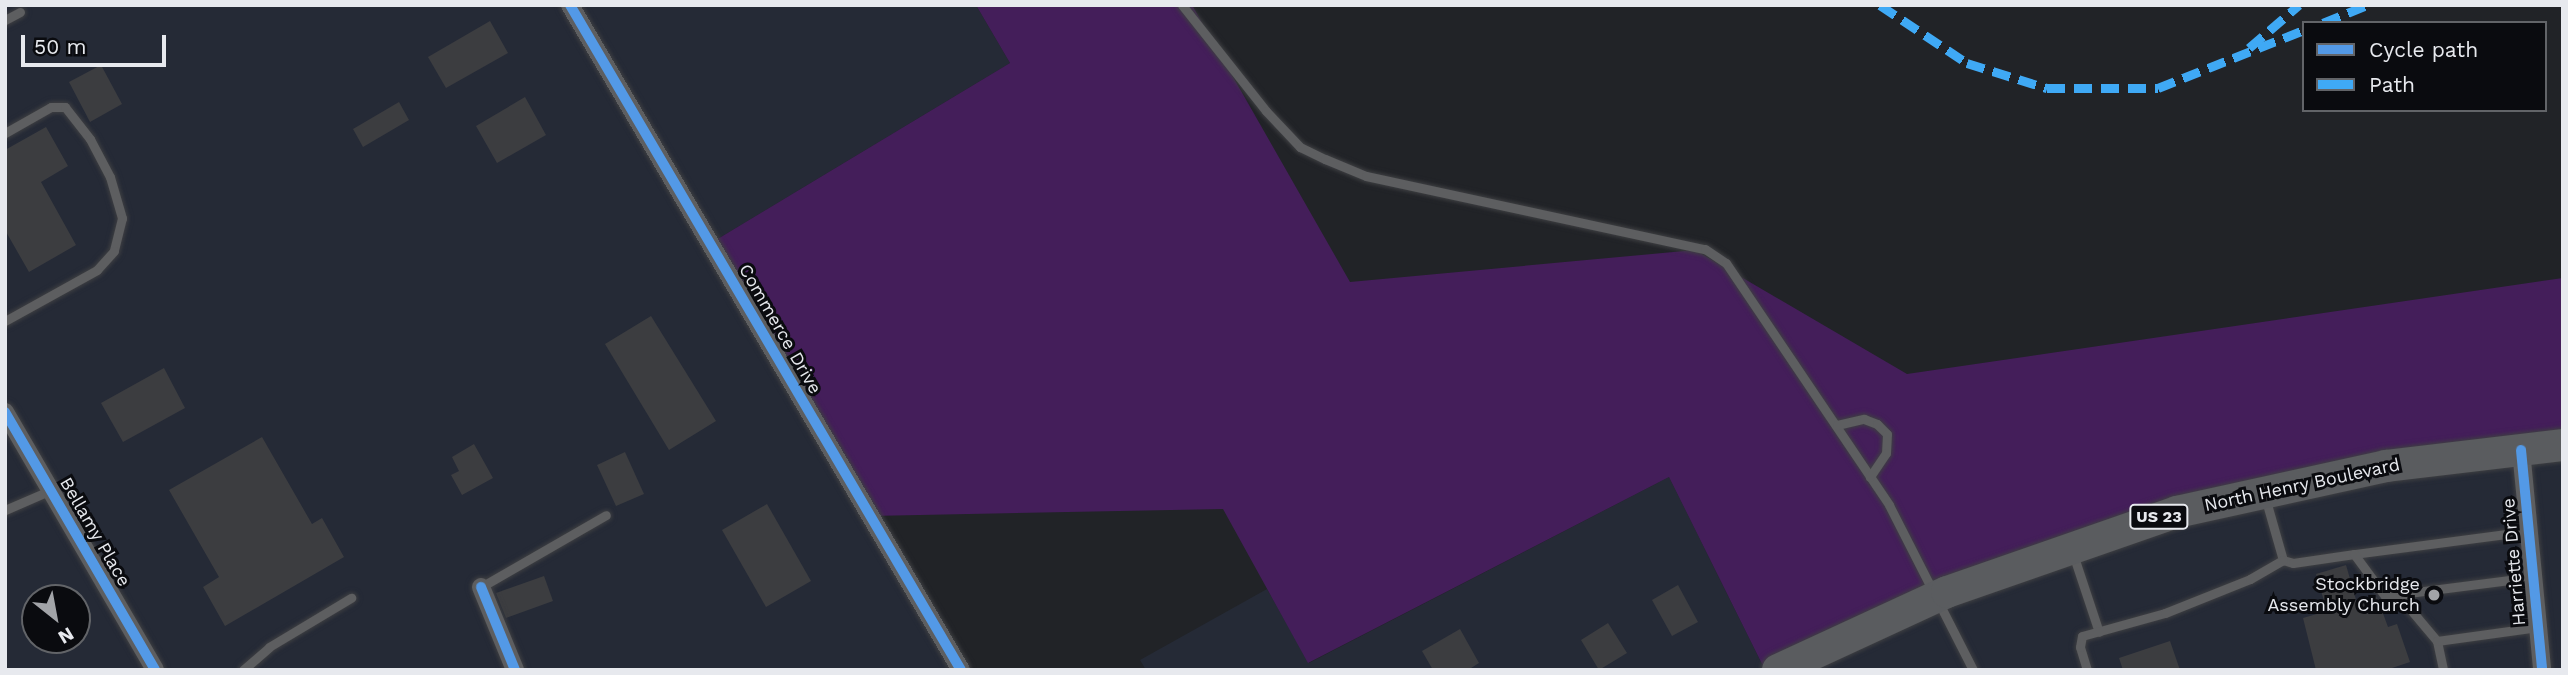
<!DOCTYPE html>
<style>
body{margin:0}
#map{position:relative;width:2568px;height:675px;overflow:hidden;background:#212327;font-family:"Work Sans",sans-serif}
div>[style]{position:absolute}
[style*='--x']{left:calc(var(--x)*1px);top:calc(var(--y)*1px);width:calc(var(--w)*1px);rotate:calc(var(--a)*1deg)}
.built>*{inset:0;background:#252a36}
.green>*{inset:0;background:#441e5a}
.building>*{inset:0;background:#3c3d40}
.roads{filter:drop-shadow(0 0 2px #3e3f42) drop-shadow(0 0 2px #3e3f42)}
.lane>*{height:9px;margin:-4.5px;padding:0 4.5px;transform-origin:4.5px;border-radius:4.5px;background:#5d5e60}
.street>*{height:18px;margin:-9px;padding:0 9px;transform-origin:9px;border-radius:9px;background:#5d5e60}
.highway>*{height:32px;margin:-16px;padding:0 16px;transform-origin:16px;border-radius:16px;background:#5a5c5f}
.quiet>*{height:9px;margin-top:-4.5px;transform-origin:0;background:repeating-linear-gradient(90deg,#3fa9f5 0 18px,transparent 0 27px)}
.cycleway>*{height:10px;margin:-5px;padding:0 5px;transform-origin:5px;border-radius:5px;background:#5399e6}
.dots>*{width:19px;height:19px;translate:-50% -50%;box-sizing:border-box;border:4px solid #0a0b0f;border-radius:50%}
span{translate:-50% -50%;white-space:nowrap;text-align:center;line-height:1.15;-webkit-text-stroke:6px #0a0b0f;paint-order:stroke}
.shield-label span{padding:2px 5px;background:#0a0b0f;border:2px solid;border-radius:5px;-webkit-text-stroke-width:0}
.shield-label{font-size:16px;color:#e7e9ee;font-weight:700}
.street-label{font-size:18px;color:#e7e9ee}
.poi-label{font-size:18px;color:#e7e9ee}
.right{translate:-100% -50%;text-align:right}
.frame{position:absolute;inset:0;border:7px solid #e7e9ee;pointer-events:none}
.legend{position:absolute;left:2302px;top:21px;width:245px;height:91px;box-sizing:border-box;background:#0a0b0f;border:2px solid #626468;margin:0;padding:9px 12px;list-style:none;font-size:21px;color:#e7e9ee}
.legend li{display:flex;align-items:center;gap:14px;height:35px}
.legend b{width:35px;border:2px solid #626468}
.north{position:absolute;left:21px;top:584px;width:70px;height:70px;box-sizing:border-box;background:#0a0b0f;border:2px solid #626468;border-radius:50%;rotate:149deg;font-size:19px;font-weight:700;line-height:28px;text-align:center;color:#e7e9ee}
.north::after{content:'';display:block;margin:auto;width:24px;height:32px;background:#a2a4a8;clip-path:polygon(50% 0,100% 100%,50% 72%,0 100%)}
.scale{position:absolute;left:21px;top:35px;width:145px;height:32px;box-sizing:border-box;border:4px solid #e7e9ee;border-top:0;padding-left:9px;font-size:21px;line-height:24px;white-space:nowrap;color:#e7e9ee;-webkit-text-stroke:5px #0a0b0f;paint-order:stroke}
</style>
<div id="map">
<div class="built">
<i style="clip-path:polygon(evenodd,5px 5px,976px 5px,1010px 63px,716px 240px,956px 670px,5px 670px,5px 5px,35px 598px,77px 598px,77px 640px,35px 640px,35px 598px)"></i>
<i style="clip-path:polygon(2563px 433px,2563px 670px,1791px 670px,1946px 585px)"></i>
<i style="clip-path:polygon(1669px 477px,1765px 670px,1146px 670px,1140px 660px,1267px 589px,1309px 663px)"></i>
</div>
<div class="green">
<i style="clip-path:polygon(976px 5px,1192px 5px,1350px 282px,1695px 250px,1907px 374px,2563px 278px,2563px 433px,2252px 496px,1765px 670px,1669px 477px,1308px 663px,1223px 509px,870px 516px,716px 240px,1010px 63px)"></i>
</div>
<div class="building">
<i style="clip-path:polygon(490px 21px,508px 53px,446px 88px,428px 57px)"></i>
<i style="clip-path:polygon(101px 65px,122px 104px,90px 122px,69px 82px)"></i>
<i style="clip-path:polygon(525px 97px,546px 135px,497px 163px,476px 126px)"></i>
<i style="clip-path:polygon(399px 102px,409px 120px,363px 147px,353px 129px)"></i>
<i style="clip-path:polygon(46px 127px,68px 166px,41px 182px,76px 245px,29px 272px,5px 230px,5px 150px)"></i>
<i style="clip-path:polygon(651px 316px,716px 421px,669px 450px,605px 344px)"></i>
<i style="clip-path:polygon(164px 368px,185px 408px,123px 442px,101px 403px)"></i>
<i style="clip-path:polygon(262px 437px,312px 524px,322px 518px,344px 557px,225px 626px,203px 587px,219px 577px,169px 490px)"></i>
<i style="clip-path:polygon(474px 444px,493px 478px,462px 495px,451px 475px,459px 471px,452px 457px)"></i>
<i style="clip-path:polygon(625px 452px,644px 494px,616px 506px,597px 465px)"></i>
<i style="clip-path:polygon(767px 504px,811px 581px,766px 607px,722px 530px)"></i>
<i style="clip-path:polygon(2346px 565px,2357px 603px,2377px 597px,2388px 627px,2397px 624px,2410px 662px,2386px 670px,2316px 670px,2303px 618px,2327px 611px,2316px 574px)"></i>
<i style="clip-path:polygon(544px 576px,553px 601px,506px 618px,496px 593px)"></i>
<i style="clip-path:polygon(1678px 585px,1698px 622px,1672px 636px,1652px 600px)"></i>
<i style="clip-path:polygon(1608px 623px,1627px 653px,1599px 670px,1581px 640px)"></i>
<i style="clip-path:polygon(1460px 629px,1479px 663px,1468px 670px,1433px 670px,1422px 651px)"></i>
<i style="clip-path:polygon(2170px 641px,2180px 670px,2123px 670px,2119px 658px)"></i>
</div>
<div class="roads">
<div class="lane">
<i style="--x:1182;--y:5;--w:135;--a:51.6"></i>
<i style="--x:1266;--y:111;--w:50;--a:46.6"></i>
<i style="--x:1300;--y:147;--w:28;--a:26"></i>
<i style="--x:1325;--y:159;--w:44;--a:22.5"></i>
<i style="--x:1366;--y:176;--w:347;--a:12.2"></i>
<i style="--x:1705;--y:249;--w:25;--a:34"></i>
<i style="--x:1726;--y:263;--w:292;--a:56"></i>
<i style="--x:1889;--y:505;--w:185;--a:63"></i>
<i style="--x:5;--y:20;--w:17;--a:-28"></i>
<i style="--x:5;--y:133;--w:53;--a:-29.5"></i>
<i style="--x:51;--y:107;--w:14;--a:0"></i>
<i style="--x:65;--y:107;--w:41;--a:52"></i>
<i style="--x:90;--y:139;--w:43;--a:62.2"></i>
<i style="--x:110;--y:177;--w:43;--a:73.7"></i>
<i style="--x:122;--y:218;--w:34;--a:104"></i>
<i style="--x:114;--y:251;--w:25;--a:132"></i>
<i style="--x:97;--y:270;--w:105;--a:151"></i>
<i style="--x:1837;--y:425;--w:28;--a:-13"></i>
<i style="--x:1864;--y:419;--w:14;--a:21"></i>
<i style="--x:1877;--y:424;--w:14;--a:45"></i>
<i style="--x:1887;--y:434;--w:19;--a:93"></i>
<i style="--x:1886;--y:453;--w:29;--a:124"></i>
<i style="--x:2265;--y:497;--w:66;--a:74.1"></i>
<i style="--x:2283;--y:560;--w:10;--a:17"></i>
<i style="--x:2293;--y:563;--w:62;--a:-8.4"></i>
<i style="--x:5;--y:510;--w:50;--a:-23.5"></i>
<i style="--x:2529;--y:531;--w:177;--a:172.5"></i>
<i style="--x:2354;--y:554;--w:52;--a:53.6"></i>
<i style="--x:2385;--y:596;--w:149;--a:-7.3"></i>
<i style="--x:2073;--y:554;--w:82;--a:71.6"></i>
<i style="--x:481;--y:587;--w:144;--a:-29.9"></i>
<i style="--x:2400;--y:597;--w:57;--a:49.9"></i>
<i style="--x:2437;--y:641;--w:30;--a:78"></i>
<i style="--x:2437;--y:641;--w:102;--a:-7.9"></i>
<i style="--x:243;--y:670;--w:35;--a:-41"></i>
<i style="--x:269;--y:647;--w:96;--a:-30.9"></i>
<i style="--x:2087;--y:670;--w:24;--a:-107"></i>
<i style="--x:2080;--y:647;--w:11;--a:-80"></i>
<i style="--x:2082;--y:636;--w:86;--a:-15.5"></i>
<i style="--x:2165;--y:613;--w:92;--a:-21.8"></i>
<i style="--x:2250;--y:579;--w:38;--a:-30"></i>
</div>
<div class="street">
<i style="--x:570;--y:5;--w:771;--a:59.55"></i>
<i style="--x:5;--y:412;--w:298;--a:59.8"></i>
<i style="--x:2521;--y:450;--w:221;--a:84.5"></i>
<i style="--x:481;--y:587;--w:90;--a:67.7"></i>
</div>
<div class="highway">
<i style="--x:1778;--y:670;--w:186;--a:-24.8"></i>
<i style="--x:1947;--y:592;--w:244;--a:-19.2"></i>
<i style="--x:2177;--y:512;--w:214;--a:-12.4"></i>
<i style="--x:2386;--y:466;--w:178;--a:-6.8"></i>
</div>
</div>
<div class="quiet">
<i style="--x:1880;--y:5;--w:105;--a:33.7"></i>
<i style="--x:1967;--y:63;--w:84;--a:17.4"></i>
<i style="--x:2047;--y:88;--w:111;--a:0"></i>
<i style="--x:2158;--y:88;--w:157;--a:-21.7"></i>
<i style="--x:2323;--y:23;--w:48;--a:-22.2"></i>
<i style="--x:2249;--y:48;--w:66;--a:-40.7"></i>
</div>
<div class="cycleway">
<i style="--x:570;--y:5;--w:771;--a:59.55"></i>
<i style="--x:5;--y:412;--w:298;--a:59.8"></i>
<i style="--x:2521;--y:450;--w:221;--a:84.5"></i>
<i style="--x:481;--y:587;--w:90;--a:67.7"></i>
</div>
<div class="dots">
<i style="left:2434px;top:595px;background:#a2a4a8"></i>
</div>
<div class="shield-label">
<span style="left:2159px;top:517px">US 23</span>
</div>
<div class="street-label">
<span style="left:780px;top:329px;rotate:60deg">Commerce Drive</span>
<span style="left:2302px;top:485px;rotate:-12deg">North Henry Boulevard</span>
<span style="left:95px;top:532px;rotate:60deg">Bellamy Place</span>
<span style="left:2514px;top:562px;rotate:-95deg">Harriette Drive</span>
</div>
<div class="poi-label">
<span class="right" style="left:2420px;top:595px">Stockbridge<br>Assembly Church</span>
</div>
<div class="frame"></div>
<ul class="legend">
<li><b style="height:9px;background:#5399e6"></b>Cycle path</li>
<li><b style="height:9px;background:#3fa9f5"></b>Path</li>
</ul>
<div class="north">N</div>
<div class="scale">50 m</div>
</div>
